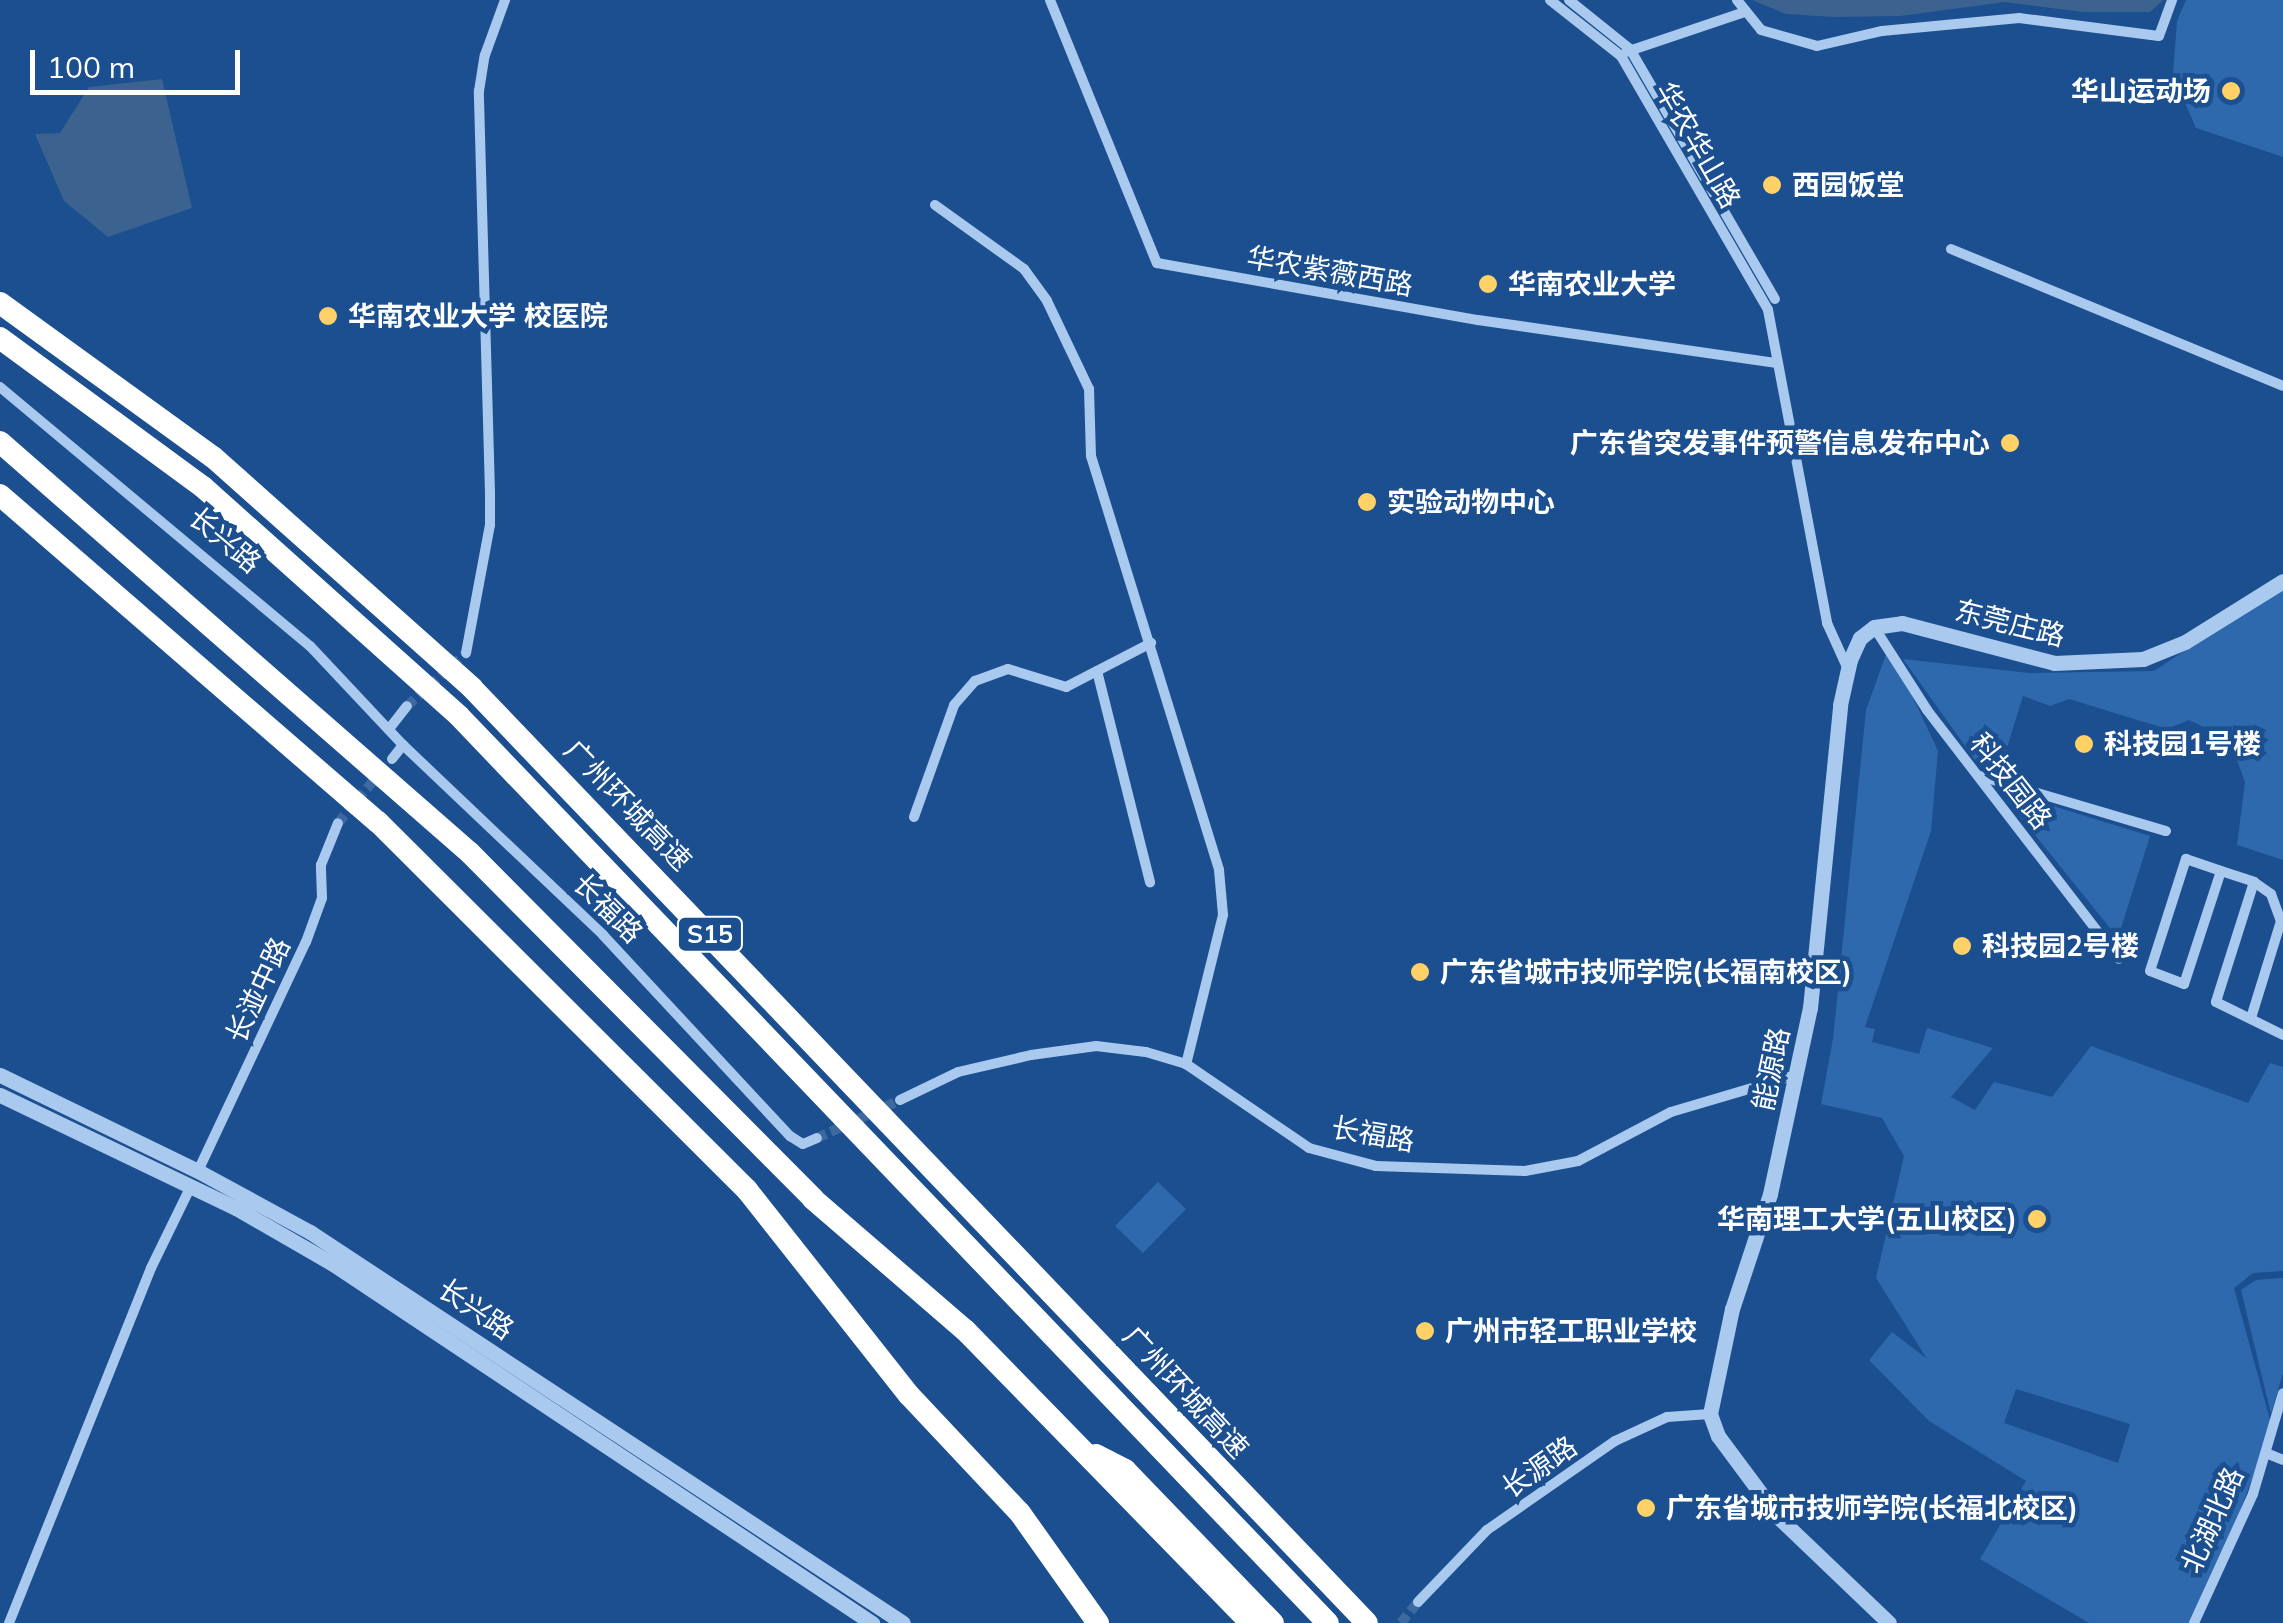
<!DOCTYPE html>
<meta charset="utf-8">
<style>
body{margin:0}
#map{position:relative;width:2283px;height:1623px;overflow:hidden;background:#1b4f8f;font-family:Mulish,"Noto Sans SC",sans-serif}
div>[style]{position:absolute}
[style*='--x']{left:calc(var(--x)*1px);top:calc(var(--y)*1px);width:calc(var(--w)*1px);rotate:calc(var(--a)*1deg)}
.green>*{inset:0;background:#2e69ad}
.water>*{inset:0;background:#3c6290}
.minor-tunnel>*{height:10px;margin-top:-5px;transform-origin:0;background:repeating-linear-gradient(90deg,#3d69a0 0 10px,transparent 0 15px)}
.minor>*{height:10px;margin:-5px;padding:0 5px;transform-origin:5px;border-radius:5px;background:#a9c9ee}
.tertiary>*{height:15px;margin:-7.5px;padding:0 7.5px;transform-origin:7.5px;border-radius:7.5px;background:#a9c9ee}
.motorway>*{height:22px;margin:-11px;padding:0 11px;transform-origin:11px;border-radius:11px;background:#fff}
.dots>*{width:28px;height:28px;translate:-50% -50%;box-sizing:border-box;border:5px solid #1b4f8f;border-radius:50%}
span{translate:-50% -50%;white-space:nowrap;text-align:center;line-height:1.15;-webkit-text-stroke:9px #1b4f8f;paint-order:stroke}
.shield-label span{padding:2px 8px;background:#1b4f8f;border:2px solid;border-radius:8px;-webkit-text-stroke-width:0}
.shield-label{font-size:25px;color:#fff;font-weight:700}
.poi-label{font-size:28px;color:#fff;font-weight:700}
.right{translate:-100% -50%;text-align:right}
.left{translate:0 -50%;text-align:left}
.street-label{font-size:28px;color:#fff}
.scale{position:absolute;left:30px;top:50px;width:210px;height:45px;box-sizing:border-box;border:5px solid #fff;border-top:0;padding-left:12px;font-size:30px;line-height:35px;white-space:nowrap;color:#fff;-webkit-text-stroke:8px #1b4f8f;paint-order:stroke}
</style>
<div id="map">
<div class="green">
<i style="clip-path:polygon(2186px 0,2283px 0,2283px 157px,2196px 128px,2173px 75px,2177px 21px)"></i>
<i style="clip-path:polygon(2283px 585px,2283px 860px,2237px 845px,2245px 782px,2229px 739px,2189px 720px,2167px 729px,2069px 699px,2050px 706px,2023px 696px,2001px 767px,1980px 767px,1903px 659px,2029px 673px,2154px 671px)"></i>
<i style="clip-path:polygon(evenodd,1889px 646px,1938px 751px,1931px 831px,1865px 1027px,1875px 1029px,1872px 1042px,1919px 1054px,1927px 1028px,1993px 1048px,1951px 1097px,1975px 1110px,1994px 1082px,2052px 1097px,2091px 1046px,2248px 1103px,2270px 1063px,2283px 1067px,2283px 1271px,2253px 1273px,2234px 1288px,2272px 1427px,2197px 1623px,2089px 1623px,1980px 1559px,2026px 1481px,1929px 1421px,1869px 1360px,1892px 1332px,1927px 1359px,1876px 1278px,1904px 1156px,1882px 1118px,1821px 1104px,1833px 1039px,1866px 710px,1889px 646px,2016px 1389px,2130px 1424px,2118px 1463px,2004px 1423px,2016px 1389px)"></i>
<i style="clip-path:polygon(1998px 789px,2150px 836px,2118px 938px)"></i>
<i style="clip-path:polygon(1158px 1182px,1186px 1209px,1143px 1253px,1115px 1226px)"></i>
<i style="clip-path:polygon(2283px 1278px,2283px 1373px,2271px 1414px,2241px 1290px,2256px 1280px)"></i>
</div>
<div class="water">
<i style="clip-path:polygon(1752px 0,2163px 0,2150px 12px,2083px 12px,2005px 2px,1900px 16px,1834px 17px,1786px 14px)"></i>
<i style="clip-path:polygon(162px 79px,192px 208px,108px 237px,64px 201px,35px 134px,60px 133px,89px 87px)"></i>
</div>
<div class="minor-tunnel">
<i style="--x:407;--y:706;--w:79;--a:-41.9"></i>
<i style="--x:338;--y:823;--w:64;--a:-50.1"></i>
<i style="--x:817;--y:1138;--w:91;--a:-24.6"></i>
<i style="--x:1401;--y:1623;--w:27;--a:-51"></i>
</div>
<div class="minor">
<i style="--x:1050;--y:0;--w:284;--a:67.9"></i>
<i style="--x:1157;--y:263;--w:326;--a:10.1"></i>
<i style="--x:1478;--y:320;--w:302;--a:8.2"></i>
<i style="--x:1550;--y:0;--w:90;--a:38.3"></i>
<i style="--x:1621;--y:56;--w:293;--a:59.9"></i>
<i style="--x:1768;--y:310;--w:319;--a:79.3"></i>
<i style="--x:1827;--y:623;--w:48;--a:65.6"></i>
<i style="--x:1569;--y:0;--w:78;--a:38.8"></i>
<i style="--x:1630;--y:49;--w:289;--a:59.9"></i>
<i style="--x:1737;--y:0;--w:38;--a:51"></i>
<i style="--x:1761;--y:30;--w:58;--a:15.9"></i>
<i style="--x:1817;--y:46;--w:67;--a:-13"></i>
<i style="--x:1882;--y:31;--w:138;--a:-5.4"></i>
<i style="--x:2019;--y:18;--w:141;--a:7.3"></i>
<i style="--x:2159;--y:36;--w:38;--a:-70"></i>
<i style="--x:1626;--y:52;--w:126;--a:-18.6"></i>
<i style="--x:935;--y:205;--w:110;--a:35.7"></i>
<i style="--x:1024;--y:269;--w:39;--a:54"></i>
<i style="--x:1047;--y:301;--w:98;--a:64.5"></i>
<i style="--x:1089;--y:389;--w:67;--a:88.3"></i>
<i style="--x:1091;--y:456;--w:433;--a:72.8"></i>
<i style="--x:1219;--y:870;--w:45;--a:84.9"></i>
<i style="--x:1223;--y:915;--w:154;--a:103.9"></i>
<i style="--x:1951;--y:249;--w:359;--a:22.4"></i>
<i style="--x:0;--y:387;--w:404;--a:39.9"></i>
<i style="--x:310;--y:646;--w:136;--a:46.8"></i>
<i style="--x:403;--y:745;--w:276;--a:43.5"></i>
<i style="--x:603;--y:935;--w:275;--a:47.1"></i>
<i style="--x:790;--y:1136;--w:15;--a:32"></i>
<i style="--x:803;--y:1144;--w:15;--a:-23"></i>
<i style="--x:1874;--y:627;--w:98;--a:57.4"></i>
<i style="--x:1927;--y:710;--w:314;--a:52.4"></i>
<i style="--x:466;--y:653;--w:130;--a:-79.4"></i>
<i style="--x:490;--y:525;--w:32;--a:-90"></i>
<i style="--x:490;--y:493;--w:402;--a:-91.6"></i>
<i style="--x:479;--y:91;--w:36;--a:-81"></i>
<i style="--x:485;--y:55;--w:59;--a:-70"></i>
<i style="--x:1097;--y:671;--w:218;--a:75.9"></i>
<i style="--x:389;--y:729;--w:29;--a:-52"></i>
<i style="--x:392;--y:759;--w:18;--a:-52"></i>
<i style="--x:1980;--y:776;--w:194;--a:16.5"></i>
<i style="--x:914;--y:817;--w:119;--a:-70.3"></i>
<i style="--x:954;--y:705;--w:32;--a:-49"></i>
<i style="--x:975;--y:681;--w:35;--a:-20"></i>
<i style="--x:1008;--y:669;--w:61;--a:17.2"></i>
<i style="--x:1066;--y:687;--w:96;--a:-27.4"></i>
<i style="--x:2221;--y:871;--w:119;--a:108.1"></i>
<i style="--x:2184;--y:984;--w:36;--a:-159"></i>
<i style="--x:2150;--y:971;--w:118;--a:-72.2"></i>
<i style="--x:2186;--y:859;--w:34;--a:19"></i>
<i style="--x:2218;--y:870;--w:38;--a:18"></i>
<i style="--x:2254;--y:882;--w:126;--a:107.6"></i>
<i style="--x:2216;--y:1002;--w:75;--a:26.2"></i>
<i style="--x:2254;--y:882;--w:21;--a:35"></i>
<i style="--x:2271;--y:894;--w:35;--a:70"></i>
<i style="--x:2251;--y:1018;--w:102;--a:-72.8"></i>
<i style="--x:900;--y:1100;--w:64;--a:-25.8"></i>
<i style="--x:958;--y:1072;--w:75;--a:-13.1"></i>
<i style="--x:1031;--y:1055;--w:66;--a:-7.9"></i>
<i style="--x:1096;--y:1046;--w:50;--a:6.8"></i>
<i style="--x:1146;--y:1052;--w:42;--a:16.7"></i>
<i style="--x:1186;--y:1064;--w:149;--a:34.3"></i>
<i style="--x:1309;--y:1148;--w:69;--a:15"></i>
<i style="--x:1376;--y:1166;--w:149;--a:1.9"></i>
<i style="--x:1525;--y:1171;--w:54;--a:-10.7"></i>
<i style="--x:1578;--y:1161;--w:105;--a:-27.8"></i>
<i style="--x:1671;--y:1112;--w:130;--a:-16.5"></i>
<i style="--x:198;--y:1171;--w:253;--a:-64.8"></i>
<i style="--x:306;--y:942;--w:47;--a:-70"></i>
<i style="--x:322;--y:898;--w:33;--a:-92"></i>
<i style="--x:321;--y:865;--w:45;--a:-68"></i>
<i style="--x:2266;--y:1453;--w:18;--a:22"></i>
<i style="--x:1418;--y:1602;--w:100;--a:-46.2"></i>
<i style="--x:1487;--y:1530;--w:156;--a:-34.8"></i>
<i style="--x:1615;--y:1441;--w:57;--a:-24.8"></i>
<i style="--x:1667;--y:1417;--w:43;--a:-4"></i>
<i style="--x:9;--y:1623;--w:382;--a:-68.2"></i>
<i style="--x:151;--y:1268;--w:91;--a:-64"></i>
<i style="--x:2194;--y:1623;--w:142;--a:-65.4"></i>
<i style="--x:2253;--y:1494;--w:105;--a:-73.5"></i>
</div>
<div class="tertiary">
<i style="--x:0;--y:1075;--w:220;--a:25.9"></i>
<i style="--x:198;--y:1171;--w:128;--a:28.6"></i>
<i style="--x:310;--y:1232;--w:710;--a:33.4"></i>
<i style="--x:0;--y:1095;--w:262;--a:25.6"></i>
<i style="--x:236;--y:1208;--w:112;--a:30"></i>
<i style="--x:333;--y:1264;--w:648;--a:33.67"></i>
<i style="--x:1889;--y:1623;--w:152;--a:-136.3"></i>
<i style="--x:1779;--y:1518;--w:102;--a:-126.6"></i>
<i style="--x:1718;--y:1436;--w:23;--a:-110"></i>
<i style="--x:1710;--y:1414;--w:107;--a:-78.2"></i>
<i style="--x:1732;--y:1309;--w:121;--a:-71.7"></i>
<i style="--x:1770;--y:1194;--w:190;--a:-77.9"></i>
<i style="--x:1810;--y:1008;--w:304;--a:-84.3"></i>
<i style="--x:1840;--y:705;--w:46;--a:-77.5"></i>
<i style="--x:1850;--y:660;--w:24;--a:-66"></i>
<i style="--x:1860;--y:638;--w:18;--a:-38"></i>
<i style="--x:1874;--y:627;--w:28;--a:-8"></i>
<i style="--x:1902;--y:623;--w:157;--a:14.7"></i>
<i style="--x:2054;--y:663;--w:89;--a:-2.6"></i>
<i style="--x:2143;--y:659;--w:45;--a:-22"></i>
<i style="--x:2185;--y:642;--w:115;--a:-31.9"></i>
</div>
<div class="motorway">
<i style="--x:0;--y:303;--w:263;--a:35.9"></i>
<i style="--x:213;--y:457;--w:347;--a:41.7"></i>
<i style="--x:472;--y:688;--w:1294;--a:46.25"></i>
<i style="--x:0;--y:338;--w:252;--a:36.3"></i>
<i style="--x:203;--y:487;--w:343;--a:41.8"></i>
<i style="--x:459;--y:716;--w:1256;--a:46.23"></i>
<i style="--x:0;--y:442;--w:624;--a:41.17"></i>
<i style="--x:470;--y:853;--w:487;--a:45.2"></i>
<i style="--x:813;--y:1199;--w:201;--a:40.8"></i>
<i style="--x:965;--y:1330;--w:409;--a:45.7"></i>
<i style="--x:0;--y:495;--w:500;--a:40.9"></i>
<i style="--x:378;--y:822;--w:521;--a:44.92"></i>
<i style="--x:747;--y:1190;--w:261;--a:51.7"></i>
<i style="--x:909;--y:1395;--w:162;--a:46.8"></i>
<i style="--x:1020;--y:1513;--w:135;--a:54.7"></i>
<i style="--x:1096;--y:1455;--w:33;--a:27"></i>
<i style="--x:1125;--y:1470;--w:213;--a:46"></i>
</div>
<div class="dots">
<i style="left:2231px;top:91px;background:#ffd166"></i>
<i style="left:1772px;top:185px;background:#ffd166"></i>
<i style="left:1488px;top:284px;background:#ffd166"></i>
<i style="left:328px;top:316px;background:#ffd166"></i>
<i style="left:2010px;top:443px;background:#ffd166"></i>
<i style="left:1367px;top:502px;background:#ffd166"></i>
<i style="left:2084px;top:744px;background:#ffd166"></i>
<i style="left:1962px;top:946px;background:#ffd166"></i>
<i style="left:1420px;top:972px;background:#ffd166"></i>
<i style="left:2037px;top:1219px;background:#ffd166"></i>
<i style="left:1425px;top:1331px;background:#ffd166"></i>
<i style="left:1646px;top:1508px;background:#ffd166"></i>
</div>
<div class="shield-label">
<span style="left:710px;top:934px">S15</span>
</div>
<div class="poi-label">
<span class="right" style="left:2211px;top:91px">华山运动场</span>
<span class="left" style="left:1792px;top:185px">西园饭堂</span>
<span class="left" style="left:1508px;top:284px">华南农业大学</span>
<span class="left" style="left:348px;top:316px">华南农业大学 校医院</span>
<span class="right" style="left:1990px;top:443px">广东省突发事件预警信息发布中心</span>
<span class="left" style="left:1387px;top:502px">实验动物中心</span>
<span class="left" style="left:2104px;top:744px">科技园1号楼</span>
<span class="left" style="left:1982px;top:946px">科技园2号楼</span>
<span class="left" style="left:1440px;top:972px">广东省城市技师学院(长福南校区)</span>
<span class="right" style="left:2017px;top:1219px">华南理工大学(五山校区)</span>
<span class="left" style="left:1445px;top:1331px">广州市轻工职业学校</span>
<span class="left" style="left:1666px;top:1508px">广东省城市技师学院(长福北校区)</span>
</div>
<div class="street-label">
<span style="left:1698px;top:145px;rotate:60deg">华农华山路</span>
<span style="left:1330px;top:271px;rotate:10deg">华农紫薇西路</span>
<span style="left:225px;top:540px;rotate:40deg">长兴路</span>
<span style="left:2010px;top:623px;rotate:14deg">东莞庄路</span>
<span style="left:2011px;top:781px;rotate:52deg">科技园路</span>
<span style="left:628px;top:805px;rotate:46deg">广州环城高速</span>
<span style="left:608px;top:908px;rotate:45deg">长福路</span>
<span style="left:258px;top:990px;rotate:-65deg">长湴中路</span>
<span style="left:1771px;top:1069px;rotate:-78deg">能源路</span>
<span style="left:1373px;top:1134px;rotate:10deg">长福路</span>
<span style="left:476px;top:1309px;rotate:34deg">长兴路</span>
<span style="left:1186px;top:1392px;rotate:47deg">广州环城高速</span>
<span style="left:1539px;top:1467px;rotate:-35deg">长源路</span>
<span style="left:2212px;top:1520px;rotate:-66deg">北湖北路</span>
</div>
<div class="scale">100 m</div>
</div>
